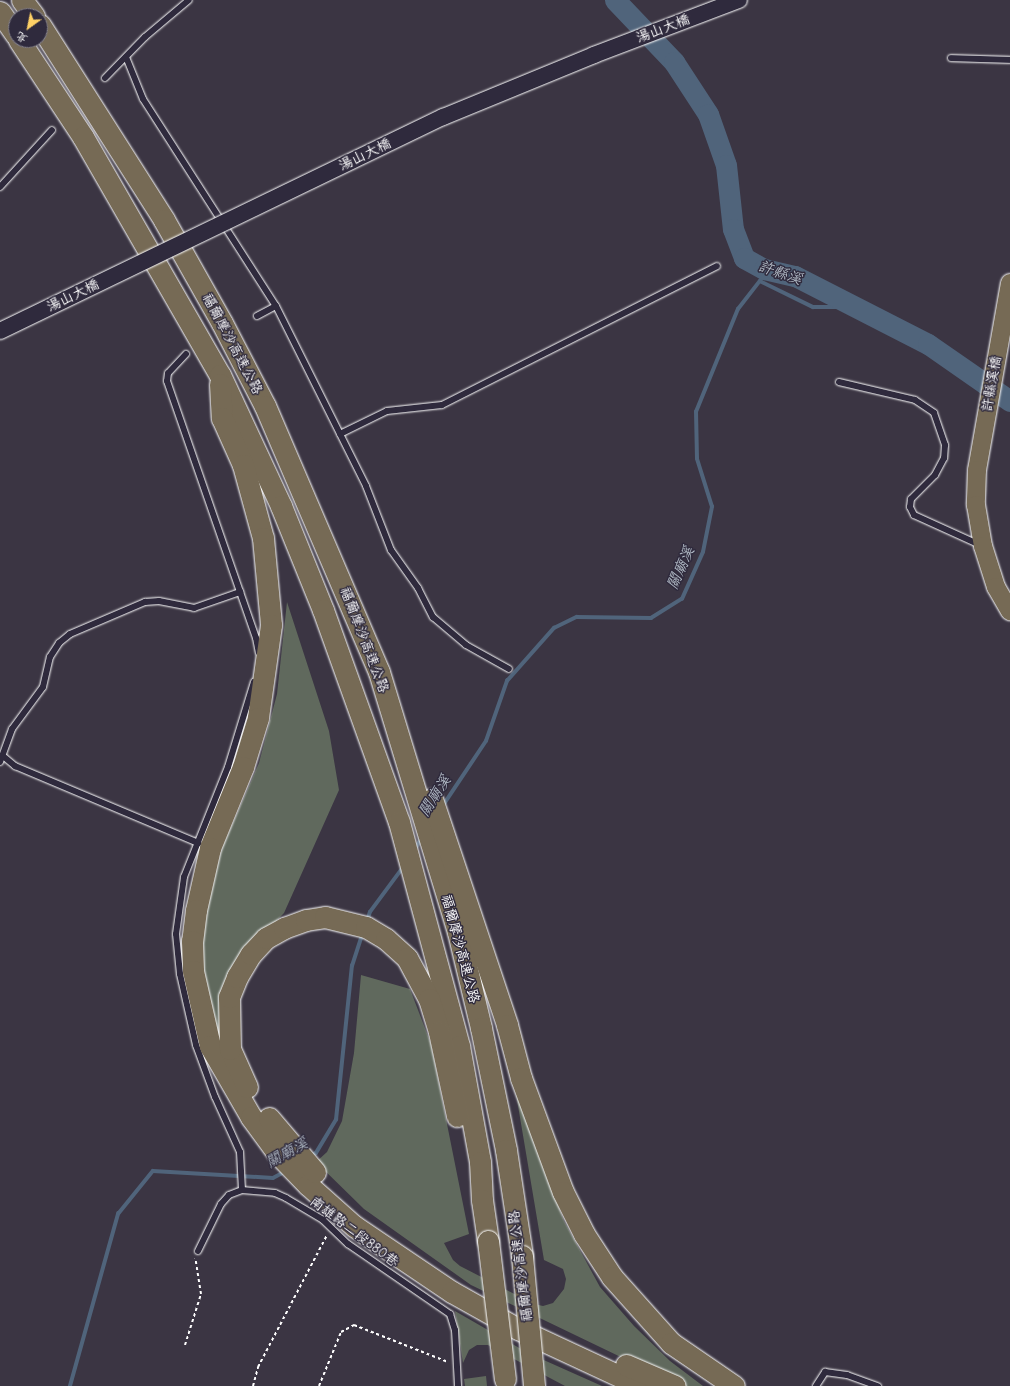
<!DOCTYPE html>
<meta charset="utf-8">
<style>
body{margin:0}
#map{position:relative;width:1010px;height:1386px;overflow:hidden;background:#3b3543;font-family:"Comic Neue","LXGW WenKai TC",sans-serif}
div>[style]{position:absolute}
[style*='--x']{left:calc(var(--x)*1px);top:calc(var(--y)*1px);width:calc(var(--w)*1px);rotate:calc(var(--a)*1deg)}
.green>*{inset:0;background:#60695d}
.stream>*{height:3.5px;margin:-1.75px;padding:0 1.75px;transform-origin:1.75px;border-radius:1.75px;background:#50647b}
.river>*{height:21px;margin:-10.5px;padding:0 10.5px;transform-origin:10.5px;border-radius:10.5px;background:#50647b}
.path>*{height:2px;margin-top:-1px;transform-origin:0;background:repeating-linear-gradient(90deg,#fff 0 3px,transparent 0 6px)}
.roads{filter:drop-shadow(0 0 1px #fff) drop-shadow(0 0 1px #fff)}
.lane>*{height:6px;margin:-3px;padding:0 3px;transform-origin:3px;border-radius:3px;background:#2f2a3d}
.primary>*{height:18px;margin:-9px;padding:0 9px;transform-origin:9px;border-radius:9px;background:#766a55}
.highway>*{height:21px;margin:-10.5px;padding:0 10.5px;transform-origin:10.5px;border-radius:10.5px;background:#766a55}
.bridges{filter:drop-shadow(0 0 1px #fff) drop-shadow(0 0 1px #fff)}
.secondary-bridge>*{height:16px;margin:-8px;padding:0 8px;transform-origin:8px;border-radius:8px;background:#2f2a3d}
.highway-bridge>*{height:21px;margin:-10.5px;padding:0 10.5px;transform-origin:10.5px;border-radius:10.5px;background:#766a55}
span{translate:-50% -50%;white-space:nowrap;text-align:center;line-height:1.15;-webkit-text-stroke:3px #2f2a3d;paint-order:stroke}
.street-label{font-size:14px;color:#fff}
.water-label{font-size:15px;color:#b0b9c4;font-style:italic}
.north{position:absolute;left:8px;top:8px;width:40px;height:40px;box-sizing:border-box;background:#2f2a3d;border:1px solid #827f8b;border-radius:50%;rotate:213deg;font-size:11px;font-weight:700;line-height:16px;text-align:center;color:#fff}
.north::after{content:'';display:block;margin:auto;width:14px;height:18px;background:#ffd166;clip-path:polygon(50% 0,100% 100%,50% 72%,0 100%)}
</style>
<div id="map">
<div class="green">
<i style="clip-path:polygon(287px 602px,329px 731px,339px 790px,284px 913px,248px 950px,222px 1053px,203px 988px,202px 945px,208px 899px,222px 848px,259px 763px,277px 694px)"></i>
<i style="clip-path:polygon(361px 975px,410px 989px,431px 1044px,469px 1234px,444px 1243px,453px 1260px,460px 1266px,534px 1304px,543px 1306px,553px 1303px,564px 1289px,566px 1279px,563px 1269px,544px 1260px,512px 1070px,531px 1134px,564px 1221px,600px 1287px,634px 1326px,670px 1361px,703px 1386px,686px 1386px,654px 1373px,471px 1285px,364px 1209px,316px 1162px,327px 1152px,342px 1121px,354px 1053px)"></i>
<i style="clip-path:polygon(455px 1311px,528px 1353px,602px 1386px,565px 1386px,488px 1345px,477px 1345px,469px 1350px,463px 1363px)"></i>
<i style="clip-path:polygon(486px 1376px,487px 1386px,465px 1386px,464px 1379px)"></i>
</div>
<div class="stream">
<i style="--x:442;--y:807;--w:79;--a:-56.3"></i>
<i style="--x:486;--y:741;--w:64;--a:-70.7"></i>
<i style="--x:507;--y:681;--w:71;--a:-48.4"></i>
<i style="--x:554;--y:628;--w:25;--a:-26"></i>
<i style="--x:577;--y:617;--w:74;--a:0.8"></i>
<i style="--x:651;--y:618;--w:36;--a:-32"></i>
<i style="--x:682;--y:599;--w:51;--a:-65.9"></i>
<i style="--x:703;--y:552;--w:46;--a:-78.7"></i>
<i style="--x:712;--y:507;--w:50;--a:-107.4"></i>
<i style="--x:697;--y:459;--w:47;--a:-91.2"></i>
<i style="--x:696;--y:412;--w:111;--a:-67.8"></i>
<i style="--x:738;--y:309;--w:36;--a:-52"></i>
<i style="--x:760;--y:281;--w:59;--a:26.1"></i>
<i style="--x:813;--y:307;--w:42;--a:0"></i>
<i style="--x:415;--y:849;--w:13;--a:-58"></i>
<i style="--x:367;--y:921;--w:9;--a:-72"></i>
<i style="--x:370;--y:912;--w:57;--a:-53.5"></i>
<i style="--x:310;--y:1157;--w:7;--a:-34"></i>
<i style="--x:316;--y:1153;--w:39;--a:-59"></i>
<i style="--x:336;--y:1120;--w:155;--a:-84.1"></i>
<i style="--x:352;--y:966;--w:36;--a:-72"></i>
<i style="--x:70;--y:1386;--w:179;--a:-74.4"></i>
<i style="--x:118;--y:1214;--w:55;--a:-50.9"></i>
<i style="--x:153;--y:1171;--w:120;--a:3.3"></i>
<i style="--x:273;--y:1178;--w:15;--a:-28"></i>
</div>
<div class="river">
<i style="--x:615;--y:0;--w:86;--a:46.4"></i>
<i style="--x:674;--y:62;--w:62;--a:56.8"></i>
<i style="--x:708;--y:114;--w:54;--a:70.6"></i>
<i style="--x:726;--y:165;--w:64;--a:83.8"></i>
<i style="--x:733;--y:229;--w:31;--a:69"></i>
<i style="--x:744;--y:258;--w:23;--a:29"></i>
<i style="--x:764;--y:269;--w:32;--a:13"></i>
<i style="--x:795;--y:276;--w:149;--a:27.1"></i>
<i style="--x:928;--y:344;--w:100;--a:34.8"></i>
</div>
<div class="path">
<i style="--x:185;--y:1345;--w:53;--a:-72.6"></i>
<i style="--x:201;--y:1294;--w:36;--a:-99"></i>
<i style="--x:253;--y:1386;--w:20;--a:-75"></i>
<i style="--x:258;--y:1367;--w:149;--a:-62.4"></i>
<i style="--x:319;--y:1386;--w:58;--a:-67.8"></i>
<i style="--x:341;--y:1332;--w:15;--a:-28"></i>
<i style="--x:354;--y:1325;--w:101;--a:21.5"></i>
</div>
<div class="roads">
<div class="lane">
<i style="--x:126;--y:57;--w:45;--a:68"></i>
<i style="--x:143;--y:99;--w:246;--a:57.3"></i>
<i style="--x:276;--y:306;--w:201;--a:63.4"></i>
<i style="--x:366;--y:486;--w:69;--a:68.7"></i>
<i style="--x:391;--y:550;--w:47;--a:54.6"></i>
<i style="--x:418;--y:588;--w:33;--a:63"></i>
<i style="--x:433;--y:617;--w:43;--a:40.3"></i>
<i style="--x:466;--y:645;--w:49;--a:29.2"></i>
<i style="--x:951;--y:58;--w:59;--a:1.9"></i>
<i style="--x:105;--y:78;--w:57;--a:-45.7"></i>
<i style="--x:145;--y:37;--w:57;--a:-40.1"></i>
<i style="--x:0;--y:187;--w:77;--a:-47.6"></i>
<i style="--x:257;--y:316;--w:21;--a:-28"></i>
<i style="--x:186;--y:354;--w:26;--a:133"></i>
<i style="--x:168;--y:373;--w:8;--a:97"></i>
<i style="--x:167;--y:381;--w:272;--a:70.9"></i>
<i style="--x:256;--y:638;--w:15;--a:79"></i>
<i style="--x:839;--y:382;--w:78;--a:13.3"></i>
<i style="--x:915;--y:400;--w:23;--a:34"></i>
<i style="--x:934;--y:413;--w:34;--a:71"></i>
<i style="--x:945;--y:445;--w:13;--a:94"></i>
<i style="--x:944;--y:458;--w:19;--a:118"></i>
<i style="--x:935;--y:475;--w:34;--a:135"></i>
<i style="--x:911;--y:499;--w:8;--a:97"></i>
<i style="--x:910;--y:507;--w:9;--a:63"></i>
<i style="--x:914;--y:515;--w:72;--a:24.4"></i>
<i style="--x:340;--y:434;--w:52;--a:-26.1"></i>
<i style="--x:387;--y:411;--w:55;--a:-6.2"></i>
<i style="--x:442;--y:405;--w:308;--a:-26.8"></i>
<i style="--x:3;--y:756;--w:16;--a:40"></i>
<i style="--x:15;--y:766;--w:199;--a:22.8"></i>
<i style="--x:0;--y:762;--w:35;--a:-70"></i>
<i style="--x:12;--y:729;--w:52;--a:-53.6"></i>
<i style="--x:43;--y:687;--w:31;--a:-77"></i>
<i style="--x:50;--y:657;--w:17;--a:-57"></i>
<i style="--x:59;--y:643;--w:14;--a:-39"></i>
<i style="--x:70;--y:634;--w:82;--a:-23.1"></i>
<i style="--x:145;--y:602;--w:14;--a:-4"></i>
<i style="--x:159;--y:601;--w:36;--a:11"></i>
<i style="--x:194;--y:608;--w:49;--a:-19.2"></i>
<i style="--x:242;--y:1190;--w:38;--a:-93"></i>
<i style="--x:240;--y:1152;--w:60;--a:-114.4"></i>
<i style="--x:215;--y:1097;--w:55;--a:-110.1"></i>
<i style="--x:196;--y:1045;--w:73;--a:-102.7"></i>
<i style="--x:180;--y:974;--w:40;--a:-95.7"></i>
<i style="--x:176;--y:934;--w:58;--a:-82"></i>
<i style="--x:184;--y:877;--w:118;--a:-68.2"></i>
<i style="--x:228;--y:767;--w:89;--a:-73"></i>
<i style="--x:198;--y:1251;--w:52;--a:-63.9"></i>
<i style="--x:221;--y:1204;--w:12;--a:-48"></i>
<i style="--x:229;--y:1195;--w:14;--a:-21"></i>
<i style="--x:242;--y:1190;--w:33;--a:5"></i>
<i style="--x:275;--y:1193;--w:12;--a:24"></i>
<i style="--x:286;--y:1198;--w:43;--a:30.7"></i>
<i style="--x:323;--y:1220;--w:35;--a:44"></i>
<i style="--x:348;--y:1244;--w:124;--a:34.5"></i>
<i style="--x:450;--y:1314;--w:17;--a:73"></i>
<i style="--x:455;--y:1330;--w:56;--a:86.9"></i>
<i style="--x:816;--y:1386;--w:17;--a:-57"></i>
<i style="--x:825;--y:1372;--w:22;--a:8"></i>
<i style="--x:847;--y:1375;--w:33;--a:20"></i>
</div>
<div class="primary">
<i style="--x:1010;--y:283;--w:190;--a:100"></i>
<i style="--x:977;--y:470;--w:35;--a:92"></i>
<i style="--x:976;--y:505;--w:42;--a:80.3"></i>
<i style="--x:983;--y:546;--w:43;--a:72.4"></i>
<i style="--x:996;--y:587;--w:28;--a:60"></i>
</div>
<div class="highway">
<i style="--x:22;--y:0;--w:20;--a:53"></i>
<i style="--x:0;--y:12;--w:28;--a:55"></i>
<i style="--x:40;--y:25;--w:231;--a:57.5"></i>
<i style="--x:164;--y:220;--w:118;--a:60.6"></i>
<i style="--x:222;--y:323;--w:93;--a:62.6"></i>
<i style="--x:265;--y:406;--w:289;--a:66.8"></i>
<i style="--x:379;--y:672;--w:272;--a:73.1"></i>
<i style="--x:458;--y:932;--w:99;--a:76.5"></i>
<i style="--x:481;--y:1028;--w:125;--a:78.4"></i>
<i style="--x:506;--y:1150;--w:107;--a:81.4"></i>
<i style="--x:19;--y:40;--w:116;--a:56.6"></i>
<i style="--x:83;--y:137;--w:275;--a:60.1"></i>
<i style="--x:220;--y:375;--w:145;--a:65"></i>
<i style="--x:281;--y:506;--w:112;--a:68"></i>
<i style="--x:323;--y:610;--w:225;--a:70.3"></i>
<i style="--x:399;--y:822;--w:232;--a:75"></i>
<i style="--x:459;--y:1046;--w:118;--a:79.7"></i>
<i style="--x:480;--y:1162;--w:38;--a:87"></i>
<i style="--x:482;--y:1200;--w:41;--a:81.7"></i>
<i style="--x:220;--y:384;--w:34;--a:87"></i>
<i style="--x:222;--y:418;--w:51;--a:65.9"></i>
<i style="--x:243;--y:465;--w:76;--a:74.7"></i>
<i style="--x:263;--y:538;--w:87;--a:84.7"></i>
<i style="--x:271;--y:625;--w:94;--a:98"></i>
<i style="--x:258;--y:718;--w:51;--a:107"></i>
<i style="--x:243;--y:767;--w:87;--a:112.2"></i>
<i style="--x:210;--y:848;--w:64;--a:102.7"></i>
<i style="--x:196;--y:910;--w:31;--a:97"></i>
<i style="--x:192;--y:941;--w:30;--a:88"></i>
<i style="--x:193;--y:971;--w:77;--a:77.2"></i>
<i style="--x:210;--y:1046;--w:82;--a:60"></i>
<i style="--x:251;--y:1117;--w:46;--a:53.9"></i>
<i style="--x:278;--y:1154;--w:43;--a:45.9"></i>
<i style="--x:308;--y:1185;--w:62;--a:41.7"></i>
<i style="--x:354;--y:1226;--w:118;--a:34"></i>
<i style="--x:452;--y:1292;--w:76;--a:29.3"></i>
<i style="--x:518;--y:1329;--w:136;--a:24.9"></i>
<i style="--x:432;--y:799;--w:238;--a:71.6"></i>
<i style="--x:507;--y:1025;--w:55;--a:75.2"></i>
<i style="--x:521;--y:1078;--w:121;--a:69.8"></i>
<i style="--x:563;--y:1192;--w:47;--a:63.4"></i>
<i style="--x:584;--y:1234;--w:51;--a:56.9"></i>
<i style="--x:612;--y:1277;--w:89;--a:48.2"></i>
<i style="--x:671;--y:1343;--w:76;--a:34.3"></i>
<i style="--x:247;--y:1087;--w:42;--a:-114.1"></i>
<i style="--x:230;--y:1049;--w:52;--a:-91.1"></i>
<i style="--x:229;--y:997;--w:22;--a:-68"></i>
<i style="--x:237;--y:977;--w:27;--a:-59"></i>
<i style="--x:251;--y:954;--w:22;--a:-47"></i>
<i style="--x:266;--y:938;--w:21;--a:-29"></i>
<i style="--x:284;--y:928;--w:23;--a:-20"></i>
<i style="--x:306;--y:920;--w:19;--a:-9"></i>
<i style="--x:325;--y:917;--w:42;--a:13.7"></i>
<i style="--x:366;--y:927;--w:23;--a:31"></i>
<i style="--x:386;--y:939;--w:28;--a:42"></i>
<i style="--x:407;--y:958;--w:47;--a:61.8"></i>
<i style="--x:429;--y:999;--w:34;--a:73"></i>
<i style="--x:439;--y:1032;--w:86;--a:77.9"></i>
<i style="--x:269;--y:1118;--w:71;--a:49.6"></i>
<i style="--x:626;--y:1365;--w:53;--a:23.2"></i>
</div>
</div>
<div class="bridges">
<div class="secondary-bridge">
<i style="--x:0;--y:331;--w:492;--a:-25.8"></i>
<i style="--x:443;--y:117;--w:163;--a:-22.3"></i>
<i style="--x:594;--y:55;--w:155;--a:-20.8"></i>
</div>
<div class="highway-bridge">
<i style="--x:488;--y:1241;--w:139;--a:83"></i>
<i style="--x:522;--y:1256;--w:131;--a:84.7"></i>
</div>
</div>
<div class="street-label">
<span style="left:663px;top:29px;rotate:-21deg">湯山大橋</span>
<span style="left:365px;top:155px;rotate:-26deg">湯山大橋</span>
<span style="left:73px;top:296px;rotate:-26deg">湯山大橋</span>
<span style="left:232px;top:344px;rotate:62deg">福爾摩沙高速公路</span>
<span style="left:992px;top:384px;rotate:-80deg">許縣溪橋</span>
<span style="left:364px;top:640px;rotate:69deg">福爾摩沙高速公路</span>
<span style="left:460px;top:949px;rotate:75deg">福爾摩沙高速公路</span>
<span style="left:354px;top:1232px;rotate:37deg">南雄路二段880巷</span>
<span style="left:521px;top:1266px;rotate:-97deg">福爾摩沙高速公路</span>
</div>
<div class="water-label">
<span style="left:780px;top:273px;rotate:19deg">許縣溪</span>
<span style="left:681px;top:568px;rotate:-66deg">關廟溪</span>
<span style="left:435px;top:796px;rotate:-57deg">關廟溪</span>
<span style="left:287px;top:1153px;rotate:-29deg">關廟溪</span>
</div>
<div class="north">北</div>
</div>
